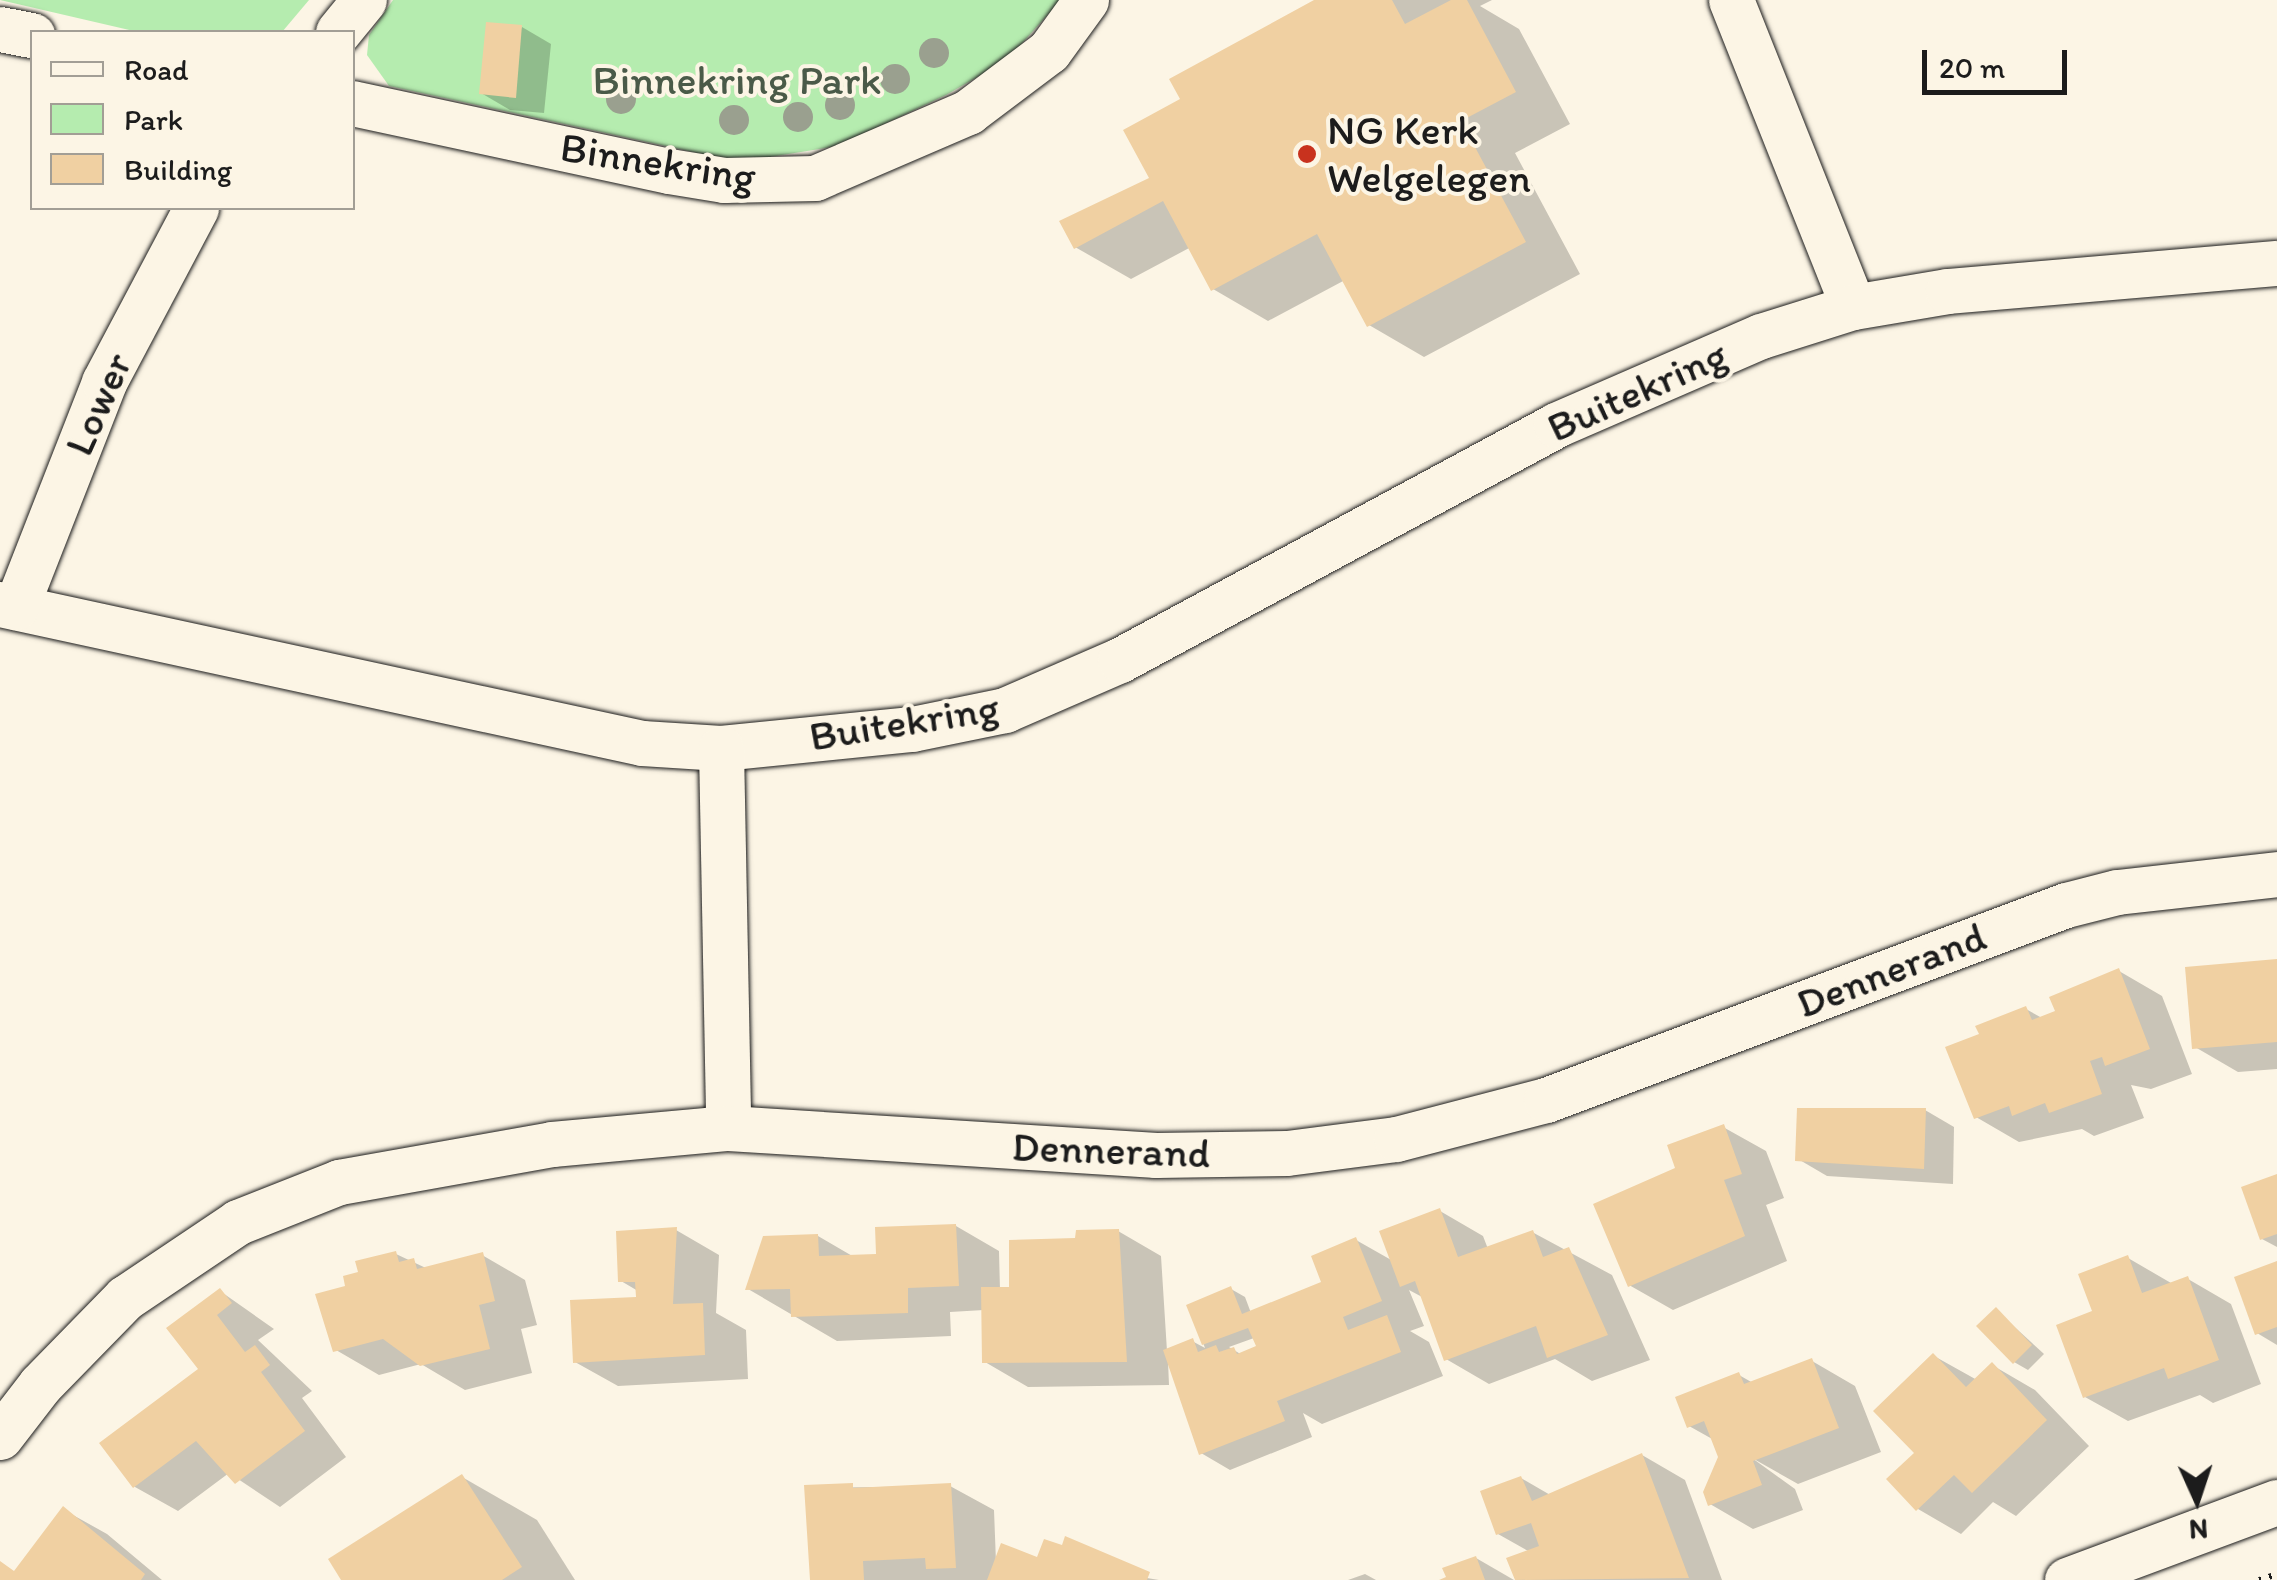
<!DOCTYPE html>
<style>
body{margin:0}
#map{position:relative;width:2277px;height:1580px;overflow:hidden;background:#fcf5e5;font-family:Itim,sans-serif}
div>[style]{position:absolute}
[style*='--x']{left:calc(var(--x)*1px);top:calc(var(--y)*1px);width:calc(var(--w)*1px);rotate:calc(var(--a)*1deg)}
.green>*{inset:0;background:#b5ecaf}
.shadow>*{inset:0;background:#0003}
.building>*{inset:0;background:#f0d0a2}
.path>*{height:6px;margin-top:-3px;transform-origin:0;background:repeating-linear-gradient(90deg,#1c1c1c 0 2.5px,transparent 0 10.5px)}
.roads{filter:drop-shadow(0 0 2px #1c1c1c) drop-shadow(0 0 2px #1c1c1c)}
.street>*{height:45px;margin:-22.5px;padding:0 22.5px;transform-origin:22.5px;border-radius:22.5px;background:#fcf5e5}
.trees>*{width:30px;height:30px;margin:-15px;border-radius:50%;background:#9aa08f}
.dots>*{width:28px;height:28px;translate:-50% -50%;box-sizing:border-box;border:5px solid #fcf5e5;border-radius:50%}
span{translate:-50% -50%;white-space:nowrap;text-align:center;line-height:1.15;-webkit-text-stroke:8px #fcf5e5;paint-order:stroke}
.park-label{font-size:42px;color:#4a5a48}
.poi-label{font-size:42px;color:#1c1c1c}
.left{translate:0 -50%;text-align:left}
.street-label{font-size:42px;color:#1c1c1c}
.legend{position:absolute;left:30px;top:30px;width:325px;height:180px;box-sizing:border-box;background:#fcf5e5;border:2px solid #a29e95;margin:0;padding:12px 18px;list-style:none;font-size:30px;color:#1c1c1c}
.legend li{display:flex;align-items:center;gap:20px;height:50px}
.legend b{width:50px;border:2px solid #a29e95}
.north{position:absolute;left:2147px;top:1450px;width:100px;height:100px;-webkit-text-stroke:8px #fcf5e5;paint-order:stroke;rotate:177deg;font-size:28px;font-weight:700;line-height:40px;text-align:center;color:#1c1c1c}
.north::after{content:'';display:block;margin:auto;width:35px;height:45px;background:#1c1c1c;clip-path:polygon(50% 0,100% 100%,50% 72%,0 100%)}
.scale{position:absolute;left:1922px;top:50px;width:145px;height:45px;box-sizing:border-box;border:5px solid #1c1c1c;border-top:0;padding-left:12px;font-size:30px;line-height:35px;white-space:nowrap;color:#1c1c1c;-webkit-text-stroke:8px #fcf5e5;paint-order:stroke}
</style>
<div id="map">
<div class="green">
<i style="clip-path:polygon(0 0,309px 0,282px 32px,138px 32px)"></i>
<i style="clip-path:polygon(393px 0,1061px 0,1007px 60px,946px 95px,838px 146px,739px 162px,389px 86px,367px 55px,369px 35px)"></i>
</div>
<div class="shadow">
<i style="clip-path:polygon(1316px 0,1492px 0,1480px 6px,1519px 29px,1570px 124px,1515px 153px,1580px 274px,1424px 357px,1369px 325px,1345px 280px,1268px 321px,1213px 289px,1191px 247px,1131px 279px,1075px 247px,1153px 179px,1184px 100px)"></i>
<i style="clip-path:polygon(522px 27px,551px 44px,544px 113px,510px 110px,481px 93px)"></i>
<i style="clip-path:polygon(2277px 961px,2277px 1069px,2238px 1072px,2195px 1047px)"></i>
<i style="clip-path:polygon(2119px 971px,2162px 996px,2192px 1074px,2151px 1089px,2131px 1085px,2144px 1118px,2094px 1136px,2082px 1129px,2019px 1142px,1976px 1117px,1982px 1035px,2026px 1009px,2042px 1018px,2058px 1013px)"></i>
<i style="clip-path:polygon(1925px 1110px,1954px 1127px,1953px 1184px,1827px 1176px,1798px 1159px)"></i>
<i style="clip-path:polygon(1723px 1127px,1766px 1151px,1784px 1198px,1766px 1205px,1787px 1261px,1673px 1310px,1629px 1285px,1678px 1169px)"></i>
<i style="clip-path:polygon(2277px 1176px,2277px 1247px,2262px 1239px)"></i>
<i style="clip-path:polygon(evenodd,1440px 1211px,1483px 1236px,1488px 1249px,1532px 1232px,1612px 1275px,1650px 1360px,1592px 1381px,1555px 1359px,1489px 1384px,1446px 1359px,1424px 1298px,1409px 1290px,1424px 1326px,1410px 1331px,1429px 1342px,1443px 1376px,1322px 1424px,1303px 1413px,1312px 1437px,1230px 1470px,1201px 1453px,1168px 1361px,1169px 1385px,1028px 1387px,985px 1362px,984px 1310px,950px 1312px,951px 1336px,837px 1341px,748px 1289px,818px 1236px,854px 1257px,878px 1256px,956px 1226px,999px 1251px,1000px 1290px,1012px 1290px,1078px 1241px,1118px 1231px,1161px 1256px,1167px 1351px,1192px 1341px,1205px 1348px,1189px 1306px,1231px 1289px,1245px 1297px,1251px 1313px,1324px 1284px,1356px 1240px,1393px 1261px,1440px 1211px,1254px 1338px,1258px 1348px,1242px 1355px,1229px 1347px,1254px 1338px)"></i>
<i style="clip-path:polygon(676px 1230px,719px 1255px,716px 1313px,746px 1330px,748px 1379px,618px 1386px,575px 1362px,638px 1300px,638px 1291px,621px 1281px)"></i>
<i style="clip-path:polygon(396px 1254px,428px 1269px,482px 1255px,525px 1280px,537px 1325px,521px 1329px,532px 1373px,465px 1390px,421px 1364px,379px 1375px,336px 1350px,348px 1288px)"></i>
<i style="clip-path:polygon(2128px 1258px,2171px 1283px,2188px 1279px,2231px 1304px,2261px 1384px,2213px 1403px,2200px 1395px,2128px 1421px,2085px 1397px,2096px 1313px)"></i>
<i style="clip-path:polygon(2277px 1264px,2277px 1345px,2257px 1333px)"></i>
<i style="clip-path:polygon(220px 1291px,274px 1329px,258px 1340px,312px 1391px,302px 1398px,346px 1457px,280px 1507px,229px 1473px,178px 1511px,135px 1487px,103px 1444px,201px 1370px)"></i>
<i style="clip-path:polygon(1996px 1310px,2044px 1354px,2028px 1370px,2014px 1362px)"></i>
<i style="clip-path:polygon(1934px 1356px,1977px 1380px,1992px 1365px,2035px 1390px,2089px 1446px,2016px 1516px,1993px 1502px,1961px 1534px,1918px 1509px,1918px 1453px)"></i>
<i style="clip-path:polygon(1812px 1361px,1855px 1386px,1881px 1452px,1798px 1484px,1752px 1458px,1795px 1489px,1803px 1510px,1753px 1529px,1710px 1504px,1720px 1457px,1714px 1440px,1689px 1426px,1739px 1375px,1753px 1383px)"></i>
<i style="clip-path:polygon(1642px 1455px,1685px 1480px,1722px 1580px,1517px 1580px,1510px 1559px,1530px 1552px,1498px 1534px,1521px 1478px,1552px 1496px)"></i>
<i style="clip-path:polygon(462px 1477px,537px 1520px,575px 1580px,344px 1580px)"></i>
<i style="clip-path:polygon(950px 1486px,994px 1510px,996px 1562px,1038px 1560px,1159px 1580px,812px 1580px,807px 1488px)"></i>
<i style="clip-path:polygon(64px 1510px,107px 1534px,162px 1580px,0 1580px,0 1564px,16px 1573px)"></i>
<i style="clip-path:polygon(1476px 1558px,1514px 1580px,1445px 1580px)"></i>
<i style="clip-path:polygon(1365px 1574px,1376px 1580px,1348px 1580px)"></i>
</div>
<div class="building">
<i style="clip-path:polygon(1314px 0,1392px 0,1405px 24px,1451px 0,1467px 0,1516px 92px,1461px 121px,1526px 242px,1367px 327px,1317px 234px,1211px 291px,1163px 201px,1074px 249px,1059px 221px,1149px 178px,1123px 130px,1180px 99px,1169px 79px)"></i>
<i style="clip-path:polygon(486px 22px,522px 25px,516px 98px,479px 94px)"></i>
<i style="clip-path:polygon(2277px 959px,2277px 1042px,2192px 1049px,2185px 967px)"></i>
<i style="clip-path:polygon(2119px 968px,2150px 1049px,2105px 1066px,2102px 1057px,2090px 1061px,2102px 1094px,2049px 1113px,2045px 1103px,2012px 1116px,2009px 1106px,1974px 1119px,1945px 1047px,1979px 1034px,1975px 1026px,2026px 1006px,2032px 1020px,2055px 1011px,2049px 997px)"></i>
<i style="clip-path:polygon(1797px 1108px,1926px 1108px,1924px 1169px,1795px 1161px)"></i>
<i style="clip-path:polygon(1724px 1124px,1742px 1174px,1724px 1180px,1745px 1236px,1628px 1287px,1593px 1204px,1675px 1168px,1667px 1145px)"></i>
<i style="clip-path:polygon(2277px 1174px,2277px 1234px,2260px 1240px,2241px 1187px)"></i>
<i style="clip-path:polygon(1440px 1208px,1458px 1257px,1533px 1230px,1543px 1257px,1569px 1247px,1608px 1335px,1547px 1358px,1536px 1326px,1444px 1361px,1415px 1281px,1400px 1287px,1379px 1231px)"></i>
<i style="clip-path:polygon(956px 1224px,959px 1286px,908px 1288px,908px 1313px,791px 1317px,790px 1289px,745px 1290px,763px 1236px,818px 1234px,819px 1256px,876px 1254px,875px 1227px)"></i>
<i style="clip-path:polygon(677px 1227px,673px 1304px,703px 1303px,705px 1355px,573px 1363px,570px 1300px,636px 1297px,635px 1282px,618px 1282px,616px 1231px)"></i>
<i style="clip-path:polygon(1119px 1229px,1127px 1362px,982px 1363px,981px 1287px,1009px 1287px,1009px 1240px,1075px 1238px,1076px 1230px)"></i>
<i style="clip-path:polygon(1356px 1237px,1382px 1301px,1343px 1317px,1348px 1330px,1387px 1315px,1401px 1352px,1277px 1401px,1285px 1421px,1199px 1455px,1163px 1350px,1193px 1338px,1198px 1352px,1216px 1345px,1219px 1352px,1234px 1347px,1237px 1354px,1256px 1346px,1248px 1328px,1202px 1345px,1186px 1305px,1231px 1286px,1242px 1314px,1321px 1282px,1311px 1256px)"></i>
<i style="clip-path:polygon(396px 1251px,399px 1262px,414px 1258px,417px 1269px,483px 1252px,495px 1301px,479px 1305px,490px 1349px,420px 1366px,383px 1339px,333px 1352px,315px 1294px,345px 1286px,343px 1276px,358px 1272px,355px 1261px)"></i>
<i style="clip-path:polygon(2128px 1255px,2142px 1293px,2188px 1276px,2219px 1360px,2168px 1379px,2164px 1368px,2083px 1398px,2056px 1325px,2092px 1311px,2078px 1274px)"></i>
<i style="clip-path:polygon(2277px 1261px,2277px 1327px,2255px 1335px,2234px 1277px)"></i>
<i style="clip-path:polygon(220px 1288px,232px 1303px,217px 1315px,245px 1352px,255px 1345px,270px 1365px,261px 1372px,305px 1431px,235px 1484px,196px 1441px,133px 1488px,99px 1443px,198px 1369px,166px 1328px)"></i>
<i style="clip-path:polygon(1996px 1307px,2032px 1345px,2013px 1364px,1976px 1326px)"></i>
<i style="clip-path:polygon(1933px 1353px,1966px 1387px,1992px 1362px,2047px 1420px,1972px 1493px,1954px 1475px,1916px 1511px,1886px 1479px,1914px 1453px,1873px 1411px)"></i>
<i style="clip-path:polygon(1812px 1358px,1839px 1428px,1753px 1461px,1762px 1485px,1708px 1506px,1703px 1492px,1718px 1457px,1704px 1421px,1687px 1428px,1675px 1397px,1739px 1372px,1744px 1384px)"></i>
<i style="clip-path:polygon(1642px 1453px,1689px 1578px,1515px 1580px,1506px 1558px,1539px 1546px,1531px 1523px,1496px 1535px,1480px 1491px,1521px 1476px,1532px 1501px)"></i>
<i style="clip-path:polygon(462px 1474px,522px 1567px,502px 1580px,341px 1580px,328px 1559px)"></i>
<i style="clip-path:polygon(853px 1483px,853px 1488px,951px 1483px,956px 1568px,926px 1569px,925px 1558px,863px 1561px,864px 1580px,810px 1580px,804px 1485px)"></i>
<i style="clip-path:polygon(63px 1506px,145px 1574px,141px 1580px,0 1580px,0 1561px,14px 1571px)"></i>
<i style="clip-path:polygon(1065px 1536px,1150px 1572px,1147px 1580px,987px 1580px,1001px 1543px,1037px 1557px,1044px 1539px,1062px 1545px)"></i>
<i style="clip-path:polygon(1476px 1556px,1485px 1580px,1439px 1580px,1446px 1577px,1442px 1568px)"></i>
</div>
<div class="path">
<i style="--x:2259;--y:1580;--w:19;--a:-18"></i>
</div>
<div class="roads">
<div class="street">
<i style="--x:1731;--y:0;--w:330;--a:68.3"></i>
<i style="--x:0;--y:29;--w:33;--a:11"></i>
<i style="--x:338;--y:32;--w:41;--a:-50.9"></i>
<i style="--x:352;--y:103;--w:324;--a:12.1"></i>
<i style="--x:669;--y:171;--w:56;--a:9.3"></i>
<i style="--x:724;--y:180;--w:91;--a:-1.3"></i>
<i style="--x:815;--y:178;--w:167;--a:-23.3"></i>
<i style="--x:968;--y:112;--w:101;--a:-37"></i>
<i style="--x:1049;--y:51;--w:63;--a:-54"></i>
<i style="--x:0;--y:604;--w:657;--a:12.22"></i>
<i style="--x:642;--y:743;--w:79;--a:3.6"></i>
<i style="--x:721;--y:748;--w:192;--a:-5.7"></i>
<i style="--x:912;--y:729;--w:95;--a:-11.5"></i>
<i style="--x:1005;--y:710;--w:125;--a:-23.5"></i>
<i style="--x:1120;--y:660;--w:495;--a:-28.3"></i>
<i style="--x:1556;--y:425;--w:223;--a:-23.5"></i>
<i style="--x:1761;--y:336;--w:96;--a:-17.5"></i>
<i style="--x:1853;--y:307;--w:96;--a:-9.6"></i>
<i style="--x:1948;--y:291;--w:330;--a:-4.9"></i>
<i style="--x:16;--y:607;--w:242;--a:-68.6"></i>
<i style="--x:104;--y:382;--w:197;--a:-62.1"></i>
<i style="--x:721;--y:748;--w:380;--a:88.9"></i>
<i style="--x:0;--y:1437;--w:66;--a:-52.4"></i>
<i style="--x:40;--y:1385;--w:122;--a:-45.7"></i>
<i style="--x:125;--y:1298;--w:136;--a:-33.9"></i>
<i style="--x:238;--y:1222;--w:109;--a:-21.6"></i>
<i style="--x:339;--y:1182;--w:216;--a:-10.1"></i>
<i style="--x:552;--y:1144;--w:177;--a:-5.2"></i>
<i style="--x:728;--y:1128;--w:429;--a:3.6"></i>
<i style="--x:1156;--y:1155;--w:131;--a:-0.9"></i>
<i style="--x:1287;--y:1153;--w:110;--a:-7.3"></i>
<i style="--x:1396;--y:1139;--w:155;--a:-14.6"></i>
<i style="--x:1546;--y:1100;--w:555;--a:-20.56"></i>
<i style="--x:2066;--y:905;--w:53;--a:-14.3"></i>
<i style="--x:2117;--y:892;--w:161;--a:-6.4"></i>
<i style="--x:2067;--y:1580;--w:224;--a:-20.4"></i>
</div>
</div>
<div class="trees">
<i style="left:934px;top:53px"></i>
<i style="left:895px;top:79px"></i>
<i style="left:621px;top:99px"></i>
<i style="left:840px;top:105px"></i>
<i style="left:798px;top:117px"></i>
<i style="left:734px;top:120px"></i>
</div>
<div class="dots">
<i style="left:1307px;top:154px;background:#c8321e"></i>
</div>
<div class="park-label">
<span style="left:737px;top:80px">Binnekring Park</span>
</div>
<div class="poi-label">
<span class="left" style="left:1327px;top:154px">NG Kerk<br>Welgelegen</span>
</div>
<div class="street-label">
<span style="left:658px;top:162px;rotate:9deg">Binnekring</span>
<span style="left:1637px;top:391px;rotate:-24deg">Buitekring</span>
<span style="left:98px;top:404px;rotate:-66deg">Lower</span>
<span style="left:904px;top:722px;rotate:-9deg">Buitekring</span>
<span style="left:1891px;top:970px;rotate:-21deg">Dennerand</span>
<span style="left:1111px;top:1150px;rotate:2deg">Dennerand</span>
</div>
<ul class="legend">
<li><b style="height:12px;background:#fcf5e5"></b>Road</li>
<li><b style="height:28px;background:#b5ecaf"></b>Park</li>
<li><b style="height:28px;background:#f0d0a2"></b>Building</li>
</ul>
<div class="north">N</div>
<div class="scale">20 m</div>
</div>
